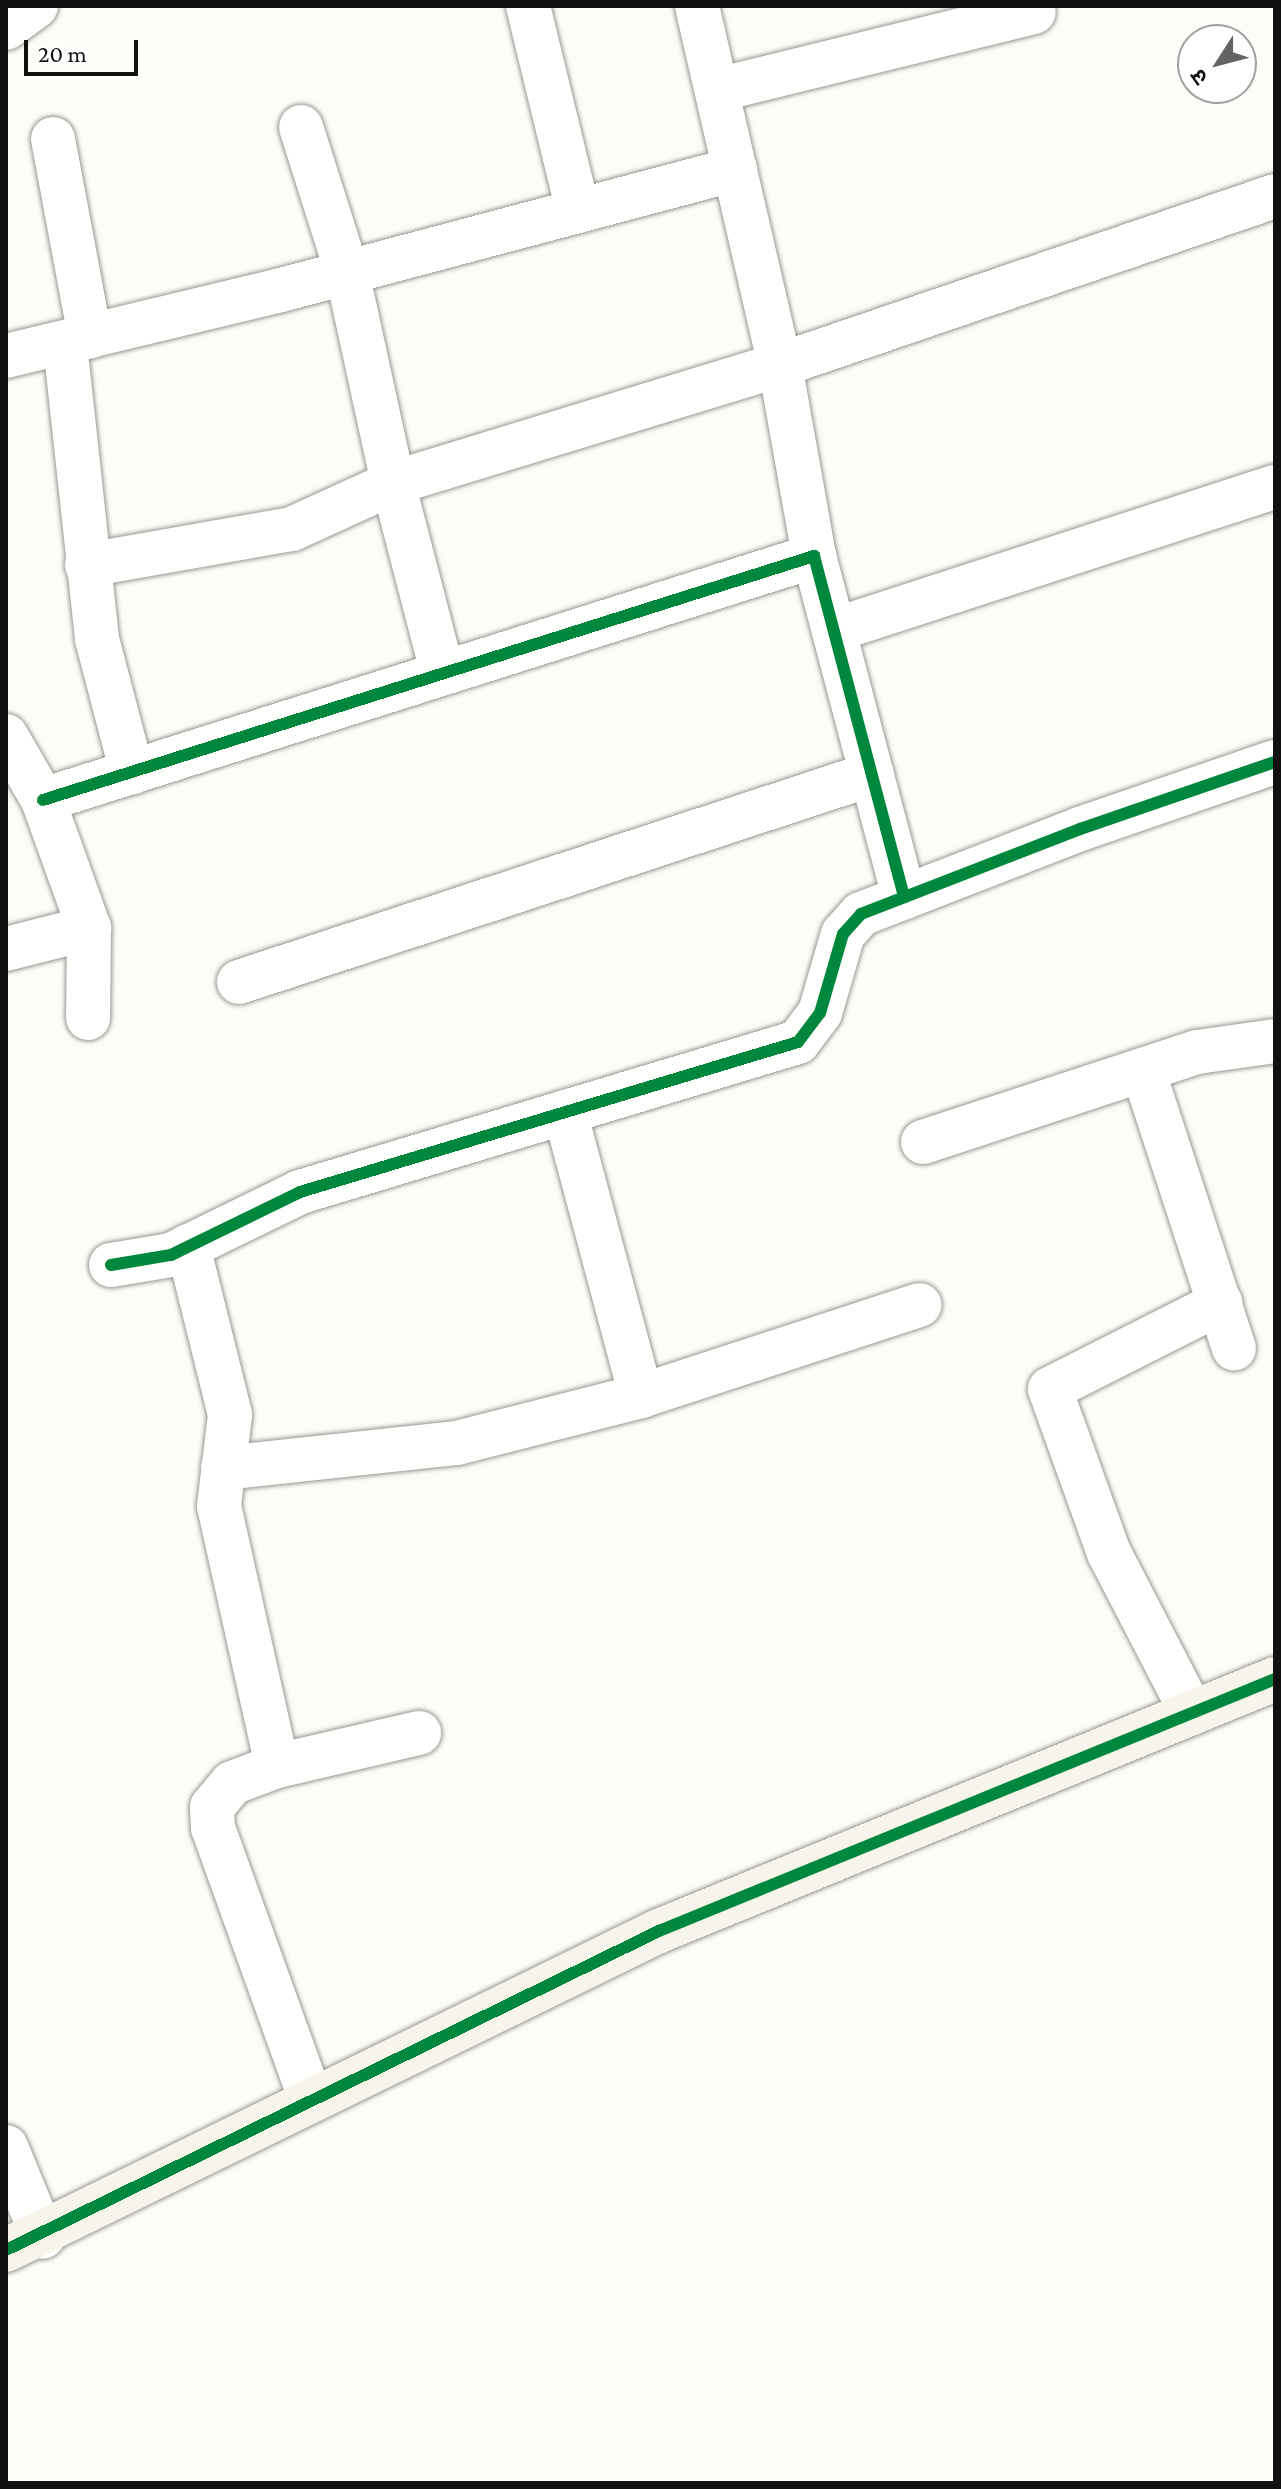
<!DOCTYPE html>
<meta charset="utf-8">
<style>
body{margin:0}
#map{position:relative;width:1281px;height:2489px;overflow:hidden;background:#fdfcf7;font-family:"Crimson Pro","Noto Sans Devanagari",serif}
div>[style]{position:absolute}
[style*='--x']{left:calc(var(--x)*1px);top:calc(var(--y)*1px);width:calc(var(--w)*1px);rotate:calc(var(--a)*1deg)}
.roads{filter:drop-shadow(0 0 2px #979795) drop-shadow(0 0 2px #979795)}
.street>*{height:44px;margin:-22px;padding:0 22px;transform-origin:22px;border-radius:22px;background:#fffffe}
.secondary>*{height:44px;margin:-22px;padding:0 22px;transform-origin:22px;border-radius:22px;background:#f6f4eb}
.cycleway>*{height:12px;margin:-6px;padding:0 6px;transform-origin:6px;border-radius:6px;background:#00873e}
span{translate:-50% -50%;white-space:nowrap;text-align:center;line-height:1.15;-webkit-text-stroke:8px #fff;paint-order:stroke}
.frame{position:absolute;inset:0;border:8px solid #111;pointer-events:none}
.north{position:absolute;left:1177px;top:24px;width:80px;height:80px;box-sizing:border-box;background:#fff;border:2px solid #a0a0a0;border-radius:50%;rotate:234deg;font-size:22px;font-weight:700;line-height:32px;text-align:center;color:#111}
.north::after{content:'';display:block;margin:auto;width:28px;height:36px;background:#646362;clip-path:polygon(50% 0,100% 100%,50% 72%,0 100%)}
.scale{position:absolute;left:24px;top:40px;width:114px;height:36px;box-sizing:border-box;border:4px solid #111;border-top:0;padding-left:10px;font-size:24px;line-height:28px;white-space:nowrap;color:#111;-webkit-text-stroke:6px #fff;paint-order:stroke}
</style>
<div id="map">
<div class="roads">
<div class="street">
<i style="--x:528;--y:6;--w:211;--a:76.3"></i>
<i style="--x:697;--y:6;--w:368;--a:77"></i>
<i style="--x:780;--y:365;--w:523;--a:-18.85"></i>
<i style="--x:6;--y:28;--w:37;--a:-36"></i>
<i style="--x:717;--y:90;--w:326;--a:-13.8"></i>
<i style="--x:301;--y:127;--w:152;--a:72.4"></i>
<i style="--x:347;--y:272;--w:216;--a:77.7"></i>
<i style="--x:393;--y:483;--w:194;--a:75.4"></i>
<i style="--x:53;--y:139;--w:201;--a:79.4"></i>
<i style="--x:65;--y:344;--w:297;--a:83.8"></i>
<i style="--x:97;--y:639;--w:138;--a:75.3"></i>
<i style="--x:6;--y:356;--w:283;--a:-13.5"></i>
<i style="--x:281;--y:290;--w:470;--a:-14.9"></i>
<i style="--x:87;--y:565;--w:208;--a:-10"></i>
<i style="--x:292;--y:529;--w:111;--a:-24.5"></i>
<i style="--x:393;--y:483;--w:405;--a:-17"></i>
<i style="--x:780;--y:365;--w:194;--a:79.9"></i>
<i style="--x:834;--y:630;--w:464;--a:-18"></i>
<i style="--x:6;--y:736;--w:74;--a:60"></i>
<i style="--x:43;--y:800;--w:136;--a:70.2"></i>
<i style="--x:89;--y:928;--w:90;--a:90.6"></i>
<i style="--x:43;--y:800;--w:809;--a:-17.56"></i>
<i style="--x:814;--y:556;--w:353;--a:75.2"></i>
<i style="--x:6;--y:949;--w:86;--a:-14.2"></i>
<i style="--x:239;--y:982;--w:666;--a:-18.19"></i>
<i style="--x:1143;--y:1070;--w:293;--a:71.9"></i>
<i style="--x:565;--y:1112;--w:294;--a:75"></i>
<i style="--x:923;--y:1142;--w:288;--a:-18.2"></i>
<i style="--x:1197;--y:1052;--w:79;--a:-8"></i>
<i style="--x:188;--y:1246;--w:174;--a:76"></i>
<i style="--x:230;--y:1415;--w:92;--a:96.9"></i>
<i style="--x:219;--y:1506;--w:266;--a:77.4"></i>
<i style="--x:111;--y:1265;--w:61;--a:-9.5"></i>
<i style="--x:171;--y:1255;--w:144;--a:-26"></i>
<i style="--x:300;--y:1192;--w:520;--a:-16.76"></i>
<i style="--x:798;--y:1042;--w:36;--a:-53"></i>
<i style="--x:820;--y:1013;--w:82;--a:-73.8"></i>
<i style="--x:843;--y:934;--w:27;--a:-48"></i>
<i style="--x:861;--y:914;--w:235;--a:-21.2"></i>
<i style="--x:1080;--y:829;--w:206;--a:-19"></i>
<i style="--x:223;--y:1468;--w:235;--a:-6.1"></i>
<i style="--x:457;--y:1443;--w:190;--a:-14.3"></i>
<i style="--x:641;--y:1396;--w:293;--a:-18.1"></i>
<i style="--x:1192;--y:1713;--w:180;--a:-117.4"></i>
<i style="--x:1109;--y:1553;--w:174;--a:-109.8"></i>
<i style="--x:1050;--y:1389;--w:191;--a:-26.8"></i>
<i style="--x:311;--y:2100;--w:289;--a:-109.8"></i>
<i style="--x:213;--y:1828;--w:21;--a:-93"></i>
<i style="--x:212;--y:1807;--w:31;--a:-50"></i>
<i style="--x:232;--y:1783;--w:48;--a:-20.7"></i>
<i style="--x:277;--y:1766;--w:146;--a:-13.1"></i>
<i style="--x:6;--y:2147;--w:97;--a:67.7"></i>
</div>
<div class="secondary">
<i style="--x:6;--y:2250;--w:727;--a:-26.04"></i>
<i style="--x:659;--y:1931;--w:666;--a:-22.25"></i>
</div>
</div>
<div class="cycleway">
<i style="--x:43;--y:800;--w:809;--a:-17.56"></i>
<i style="--x:814;--y:556;--w:353;--a:75.2"></i>
<i style="--x:111;--y:1265;--w:61;--a:-9.5"></i>
<i style="--x:171;--y:1255;--w:144;--a:-26"></i>
<i style="--x:300;--y:1192;--w:520;--a:-16.76"></i>
<i style="--x:798;--y:1042;--w:36;--a:-53"></i>
<i style="--x:820;--y:1013;--w:82;--a:-73.8"></i>
<i style="--x:843;--y:934;--w:27;--a:-48"></i>
<i style="--x:861;--y:914;--w:235;--a:-21.2"></i>
<i style="--x:1080;--y:829;--w:206;--a:-19"></i>
<i style="--x:6;--y:2250;--w:727;--a:-26.04"></i>
<i style="--x:659;--y:1931;--w:666;--a:-22.25"></i>
</div>
<div class="frame"></div>
<div class="north">उ</div>
<div class="scale">20 m</div>
</div>
